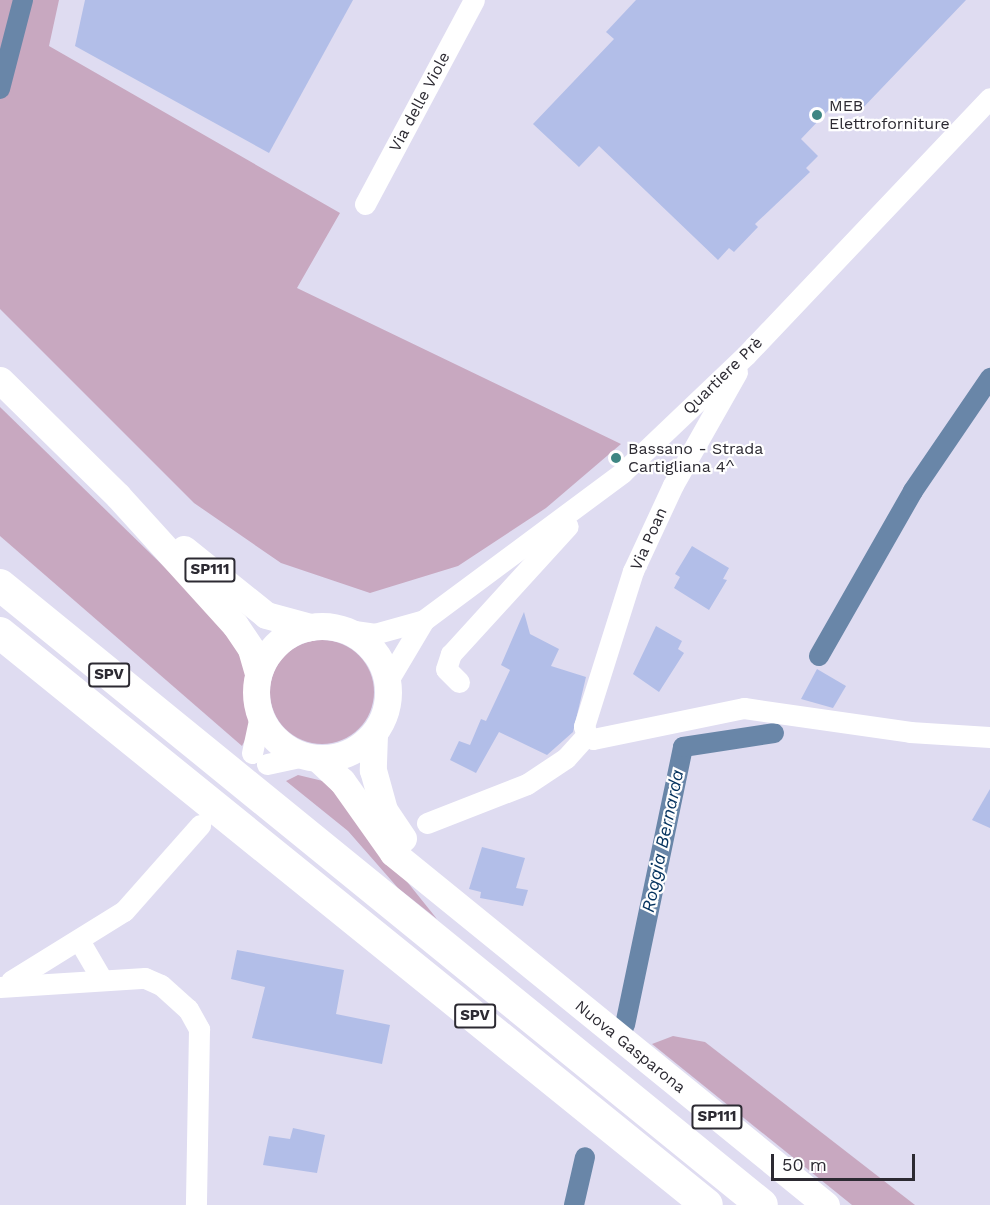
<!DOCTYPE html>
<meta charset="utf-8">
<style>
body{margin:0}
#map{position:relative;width:990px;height:1205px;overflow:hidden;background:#dfdcf1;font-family:"Work Sans",sans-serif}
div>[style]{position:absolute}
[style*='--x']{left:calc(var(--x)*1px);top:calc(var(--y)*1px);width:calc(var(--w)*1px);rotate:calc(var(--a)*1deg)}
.green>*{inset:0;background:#c8a8c0}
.round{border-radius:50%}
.canal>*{height:20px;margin:-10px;padding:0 10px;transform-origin:10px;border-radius:10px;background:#6986a8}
.building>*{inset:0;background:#b2bee8}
.minor>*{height:21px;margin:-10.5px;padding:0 10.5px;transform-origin:10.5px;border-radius:10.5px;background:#fff}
.major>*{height:27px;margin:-13.5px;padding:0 13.5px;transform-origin:13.5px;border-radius:13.5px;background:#fff}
.major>.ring{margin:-13.5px;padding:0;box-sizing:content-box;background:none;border:27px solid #fff;border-radius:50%}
.highway>*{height:32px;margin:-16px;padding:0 16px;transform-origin:16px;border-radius:16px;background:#fff}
.dots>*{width:16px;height:16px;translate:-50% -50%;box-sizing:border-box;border:3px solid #fff;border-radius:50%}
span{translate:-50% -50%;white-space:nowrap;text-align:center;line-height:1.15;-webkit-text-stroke:4.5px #fff;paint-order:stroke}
.shield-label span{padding:2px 4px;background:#fff;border:2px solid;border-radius:4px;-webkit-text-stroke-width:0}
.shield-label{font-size:15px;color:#2c2a32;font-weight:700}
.street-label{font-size:16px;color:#2c2a32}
.poi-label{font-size:16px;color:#2c2a32}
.left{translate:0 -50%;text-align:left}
.water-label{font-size:18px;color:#04325e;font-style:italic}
.scale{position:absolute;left:771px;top:1154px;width:144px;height:27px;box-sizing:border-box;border:3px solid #2c2a32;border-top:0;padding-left:8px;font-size:18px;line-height:21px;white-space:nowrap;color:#2c2a32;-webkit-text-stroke:4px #fff;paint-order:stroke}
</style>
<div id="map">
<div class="green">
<i style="clip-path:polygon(0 0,59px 0,49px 46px,340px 213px,297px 288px,621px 444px,546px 508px,458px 566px,370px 593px,281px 563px,194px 503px,0 309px)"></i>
<i style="clip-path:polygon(0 407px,225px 626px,251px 667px,249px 732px,242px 746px,0 536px)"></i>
<i class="round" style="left:270px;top:640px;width:104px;height:104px"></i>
<i style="clip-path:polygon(298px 775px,327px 782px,437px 919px,398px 888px,348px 831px,286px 781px)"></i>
<i style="clip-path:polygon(673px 1036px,705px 1042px,915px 1205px,852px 1205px,652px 1044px)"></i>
</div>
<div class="canal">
<i style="--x:0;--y:89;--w:92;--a:-75.5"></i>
<i style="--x:819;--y:656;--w:190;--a:-60.3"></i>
<i style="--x:913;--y:491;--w:137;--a:-55.7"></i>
<i style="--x:625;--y:1025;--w:284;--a:-78.2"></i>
<i style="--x:683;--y:747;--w:92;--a:-8.7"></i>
<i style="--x:574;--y:1205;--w:49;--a:-77.1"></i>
</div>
<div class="building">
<i style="clip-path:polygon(85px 0,353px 0,269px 153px,75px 46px)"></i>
<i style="clip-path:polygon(636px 0,966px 0,858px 113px,841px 97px,801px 139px,818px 156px,806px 168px,810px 172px,755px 224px,758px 227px,734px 252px,729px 248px,718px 260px,599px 146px,579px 167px,533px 124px,614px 39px,606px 32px)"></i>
<i style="clip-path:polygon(692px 546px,729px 568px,723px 579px,727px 580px,709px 610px,674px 588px,680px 577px,675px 574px)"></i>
<i style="clip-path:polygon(524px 612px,530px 634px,559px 649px,551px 666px,586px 677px,573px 732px,547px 755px,499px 732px,476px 773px,450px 760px,459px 741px,470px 745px,481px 719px,486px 721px,510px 670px,501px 665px)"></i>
<i style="clip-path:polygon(656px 626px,682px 641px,678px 649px,684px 653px,659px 692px,633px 674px)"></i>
<i style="clip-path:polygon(817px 669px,846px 686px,833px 708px,801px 699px)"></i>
<i style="clip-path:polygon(990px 789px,990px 828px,972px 820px)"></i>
<i style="clip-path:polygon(482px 847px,525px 858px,516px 888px,528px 890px,523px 906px,480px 898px,481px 892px,469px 889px)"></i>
<i style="clip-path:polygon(237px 950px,344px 970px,336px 1014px,390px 1025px,382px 1064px,252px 1038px,265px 987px,231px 979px)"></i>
<i style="clip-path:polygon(293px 1128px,325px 1135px,317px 1173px,263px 1165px,269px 1136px,290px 1139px)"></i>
</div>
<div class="minor">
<i style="--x:365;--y:204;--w:231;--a:-61.9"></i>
<i style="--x:737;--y:372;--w:130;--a:119.5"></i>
<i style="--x:673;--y:485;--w:95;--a:114.9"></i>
<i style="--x:633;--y:571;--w:163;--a:107.5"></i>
<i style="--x:584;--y:726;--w:9;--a:72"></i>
<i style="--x:587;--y:735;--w:7;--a:34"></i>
<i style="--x:593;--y:739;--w:154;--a:-11.6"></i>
<i style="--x:744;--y:708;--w:168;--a:8.2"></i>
<i style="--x:910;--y:732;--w:80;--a:3.6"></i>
<i style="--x:340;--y:629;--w:34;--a:8"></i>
<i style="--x:374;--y:634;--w:52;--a:-15.6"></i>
<i style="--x:424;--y:620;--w:247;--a:-36.6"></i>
<i style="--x:622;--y:473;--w:171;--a:-43.6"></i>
<i style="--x:746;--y:355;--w:354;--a:-46.5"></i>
<i style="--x:387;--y:682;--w:72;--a:-59.2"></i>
<i style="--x:459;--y:682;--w:18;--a:-135"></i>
<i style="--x:446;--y:669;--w:16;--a:-72"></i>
<i style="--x:451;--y:654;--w:173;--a:-47.6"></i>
<i style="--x:252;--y:753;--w:39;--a:-78"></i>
<i style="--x:267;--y:764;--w:38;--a:-12"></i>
<i style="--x:427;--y:823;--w:107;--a:-21.3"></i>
<i style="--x:527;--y:784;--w:47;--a:-33.7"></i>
<i style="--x:566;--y:758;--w:31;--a:-48"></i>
<i style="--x:80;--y:942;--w:42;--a:59.7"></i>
<i style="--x:11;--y:981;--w:133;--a:-31.8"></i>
<i style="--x:124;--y:911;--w:115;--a:-48.5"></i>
<i style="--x:0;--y:987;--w:145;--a:-3.6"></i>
<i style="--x:145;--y:978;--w:17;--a:24"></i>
<i style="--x:161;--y:985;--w:36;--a:42"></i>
<i style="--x:188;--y:1009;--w:23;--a:61"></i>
<i style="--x:199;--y:1029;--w:176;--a:91"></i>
</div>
<div class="major">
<i style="--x:0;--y:380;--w:165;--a:44.5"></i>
<i style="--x:118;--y:496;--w:174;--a:47.8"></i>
<i style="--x:235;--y:625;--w:29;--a:56"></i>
<i style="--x:251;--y:649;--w:25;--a:74"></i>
<i style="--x:184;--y:549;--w:105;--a:38.8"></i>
<i style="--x:266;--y:615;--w:46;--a:15.3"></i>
<i class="ring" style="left:256px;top:626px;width:105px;height:105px"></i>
<i style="--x:374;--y:734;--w:36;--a:92"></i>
<i style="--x:373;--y:770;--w:41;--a:74.6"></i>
<i style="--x:384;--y:810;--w:34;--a:56"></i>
<i style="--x:317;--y:758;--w:34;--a:43"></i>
<i style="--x:342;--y:781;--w:88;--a:54.7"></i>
<i style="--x:393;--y:853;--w:558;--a:39.11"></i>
</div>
<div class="highway">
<i style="--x:0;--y:585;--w:982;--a:39.13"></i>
<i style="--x:0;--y:633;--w:909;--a:38.97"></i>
</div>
<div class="dots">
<i style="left:817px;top:115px;background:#3e8683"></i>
<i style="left:616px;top:458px;background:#3e8683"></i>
</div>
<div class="shield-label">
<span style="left:210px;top:570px">SP111</span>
<span style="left:109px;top:675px">SPV</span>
<span style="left:475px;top:1016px">SPV</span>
<span style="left:717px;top:1117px">SP111</span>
</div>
<div class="street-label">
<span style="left:420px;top:102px;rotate:-62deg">Via delle Viole</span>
<span style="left:723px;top:376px;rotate:-44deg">Quartiere Prè</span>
<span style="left:649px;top:539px;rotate:-66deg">Via Poan</span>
<span style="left:630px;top:1047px;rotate:39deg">Nuova Gasparona</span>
</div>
<div class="poi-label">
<span class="left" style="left:829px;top:115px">MEB<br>Elettroforniture</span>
<span class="left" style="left:628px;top:458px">Bassano - Strada<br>Cartigliana 4^</span>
</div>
<div class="water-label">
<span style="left:663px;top:841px;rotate:-78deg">Roggia Bernarda</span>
</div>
<div class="scale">50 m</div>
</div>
